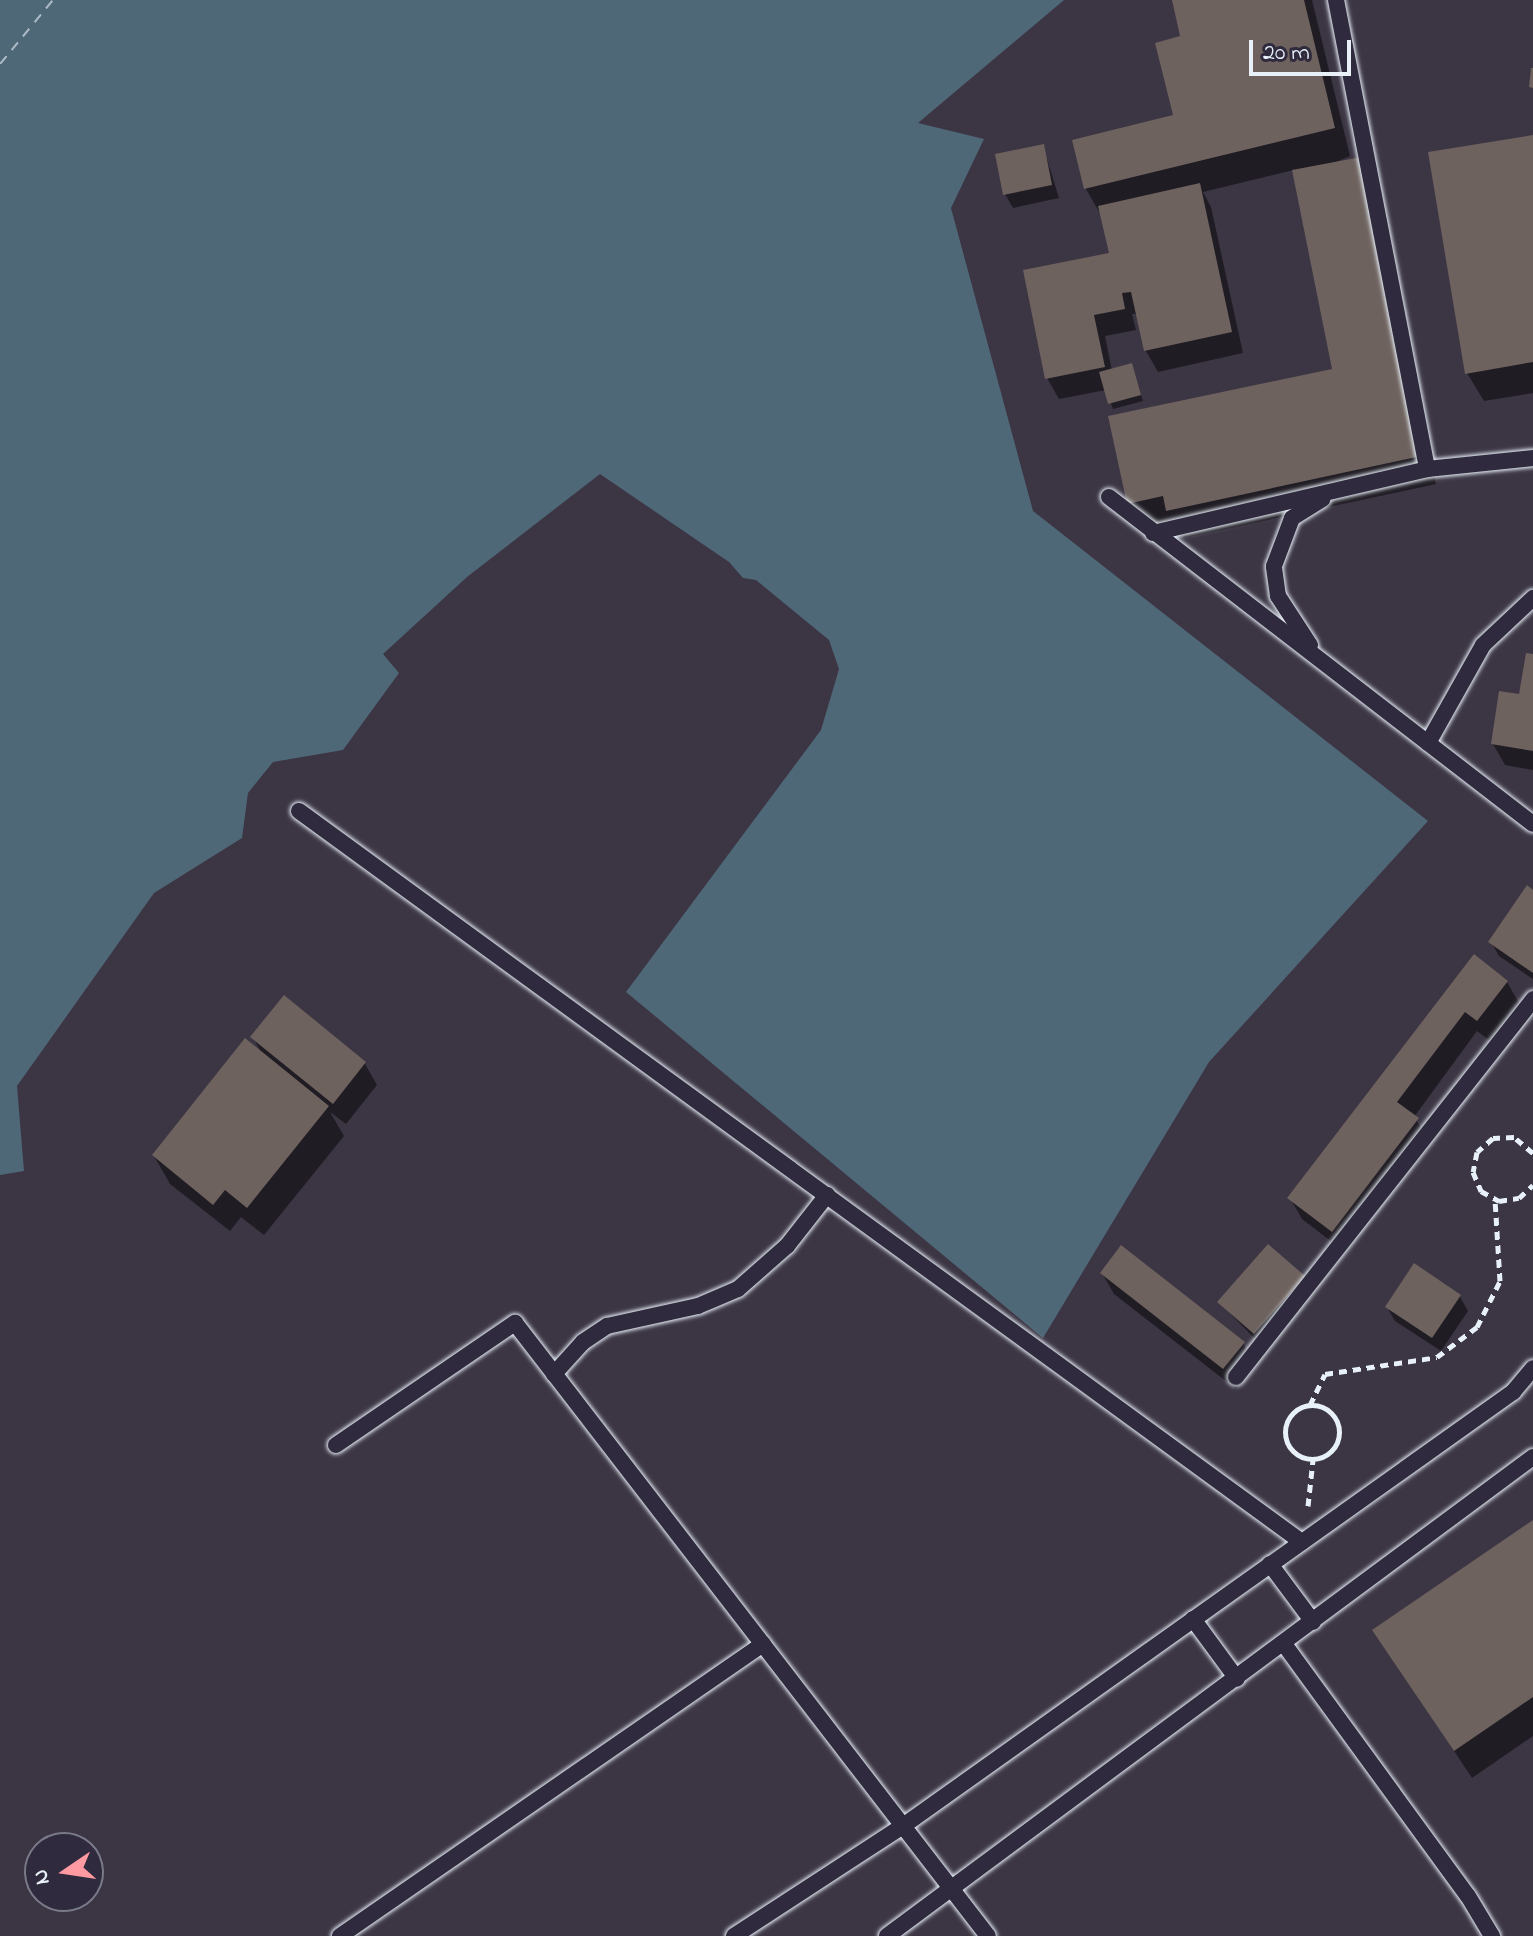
<!DOCTYPE html>
<style>
body{margin:0}
#map{position:relative;width:1533px;height:1936px;overflow:hidden;background:#3c3544;font-family:"Indie Flower",sans-serif}
div>[style]{position:absolute}
[style*='--x']{left:calc(var(--x)*1px);top:calc(var(--y)*1px);width:calc(var(--w)*1px);rotate:calc(var(--a)*1deg)}
.water>*{inset:0;background:#4f6878}
.shadow>*{inset:0;background:#0007}
.ferry>*{height:2px;margin-top:-1px;transform-origin:0;background:repeating-linear-gradient(90deg,#abbac5 0 10px,transparent 0 18px)}
.building>*{inset:0;background:#6e625e}
.path>*{height:5px;margin-top:-2.5px;transform-origin:0;background:repeating-linear-gradient(90deg,#e8f1f8 0 8px,transparent 0 14px)}
.path>.ring{margin:-2.5px;padding:0;box-sizing:content-box;background:none;border:5px solid #e8f1f8;border-radius:50%}
.roads{filter:drop-shadow(0 0 2px #e8f1f8) drop-shadow(0 0 2px #e8f1f8)}
.service>*{height:16px;margin:-8px;padding:0 8px;transform-origin:8px;border-radius:8px;background:#2f2a3d}
span{translate:-50% -50%;white-space:nowrap;text-align:center;line-height:1.15;-webkit-text-stroke:6px #2f2a3d;paint-order:stroke}
.north{position:absolute;left:24px;top:1832px;width:80px;height:80px;box-sizing:border-box;background:#2f2a3d;border:2px solid #797a88;border-radius:50%;rotate:257deg;font-size:22px;font-weight:700;line-height:32px;text-align:center;color:#e8f1f8}
.north::after{content:'';display:block;margin:auto;width:28px;height:36px;background:#ff9aa2;clip-path:polygon(50% 0,100% 100%,50% 72%,0 100%)}
.scale{position:absolute;left:1249px;top:40px;width:102px;height:36px;box-sizing:border-box;border:4px solid #e8f1f8;border-top:0;padding-left:10px;font-size:24px;line-height:28px;white-space:nowrap;color:#e8f1f8;-webkit-text-stroke:6px #2f2a3d;paint-order:stroke}
</style>
<div id="map">
<div class="water">
<i style="clip-path:polygon(0 0,1064px 0,918px 123px,984px 139px,951px 208px,1033px 511px,1428px 821px,1209px 1062px,1043px 1338px,626px 992px,821px 730px,839px 669px,829px 640px,756px 580px,743px 578px,729px 562px,600px 474px,467px 577px,383px 654px,399px 673px,343px 750px,273px 762px,248px 793px,242px 838px,154px 893px,17px 1086px,24px 1171px,0 1175px)"></i>
</div>
<div class="shadow">
<i style="clip-path:polygon(1174px 0,1312px 0,1350px 156px,1329px 165px,1377px 187px,1436px 484px,1184px 538px,1176px 525px,1145px 531px,1129px 503px,1334px 371px,1294px 170px,1203px 192px,1211px 207px,1243px 353px,1158px 372px,1146px 351px,1138px 314px,1132px 314px,1136px 330px,1105px 336px,1112px 371px,1131px 366px,1143px 401px,1113px 409px,1106px 390px,1059px 399px,1047px 378px,1111px 254px,1102px 217px,1086px 189px,1176px 117px,1183px 38px)"></i>
<i style="clip-path:polygon(1533px 137px,1533px 393px,1484px 401px,1467px 373px)"></i>
<i style="clip-path:polygon(1043px 146px,1059px 198px,1013px 208px,1005px 194px)"></i>
<i style="clip-path:polygon(1533px 656px,1533px 770px,1505px 765px,1493px 744px,1521px 697px)"></i>
<i style="clip-path:polygon(1533px 892px,1533px 979px,1499px 956px,1491px 942px)"></i>
<i style="clip-path:polygon(1474px 957px,1507px 982px,1519px 1003px,1490px 1041px,1477px 1031px,1414px 1117px,1430px 1141px,1345px 1252px,1302px 1219px,1290px 1198px)"></i>
<i style="clip-path:polygon(284px 998px,365px 1064px,377px 1085px,346px 1124px,330px 1112px,344px 1136px,264px 1235px,241px 1217px,230px 1231px,170px 1184px,154px 1156px,262px 1054px,253px 1037px)"></i>
<i style="clip-path:polygon(1268px 1247px,1312px 1291px,1263px 1347px,1219px 1302px)"></i>
<i style="clip-path:polygon(1102px 1273px,1243px 1343px,1255px 1364px,1236px 1389px,1114px 1294px)"></i>
<i style="clip-path:polygon(1460px 1297px,1468px 1311px,1441px 1351px,1395px 1321px,1387px 1307px)"></i>
<i style="clip-path:polygon(1533px 1523px,1533px 1736px,1472px 1778px,1375px 1631px)"></i>
</div>
<div class="ferry">
<i style="--x:0;--y:64;--w:83;--a:-50.4"></i>
</div>
<div class="building">
<i style="clip-path:polygon(1172px 0,1304px 0,1335px 128px,1084px 189px,1072px 140px,1173px 115px,1155px 43px,1180px 36px)"></i>
<i style="clip-path:polygon(1531px 68px,1533px 68px,1533px 88px,1529px 87px)"></i>
<i style="clip-path:polygon(1533px 135px,1533px 362px,1465px 374px,1428px 152px)"></i>
<i style="clip-path:polygon(1044px 144px,1052px 185px,1003px 195px,995px 154px)"></i>
<i style="clip-path:polygon(1361px 157px,1421px 456px,1166px 511px,1163px 496px,1127px 504px,1108px 416px,1332px 369px,1292px 170px)"></i>
<i style="clip-path:polygon(1200px 183px,1232px 332px,1144px 351px,1131px 292px,1122px 293px,1125px 309px,1094px 315px,1105px 367px,1045px 379px,1023px 270px,1109px 253px,1098px 206px)"></i>
<i style="clip-path:polygon(1132px 363px,1141px 395px,1108px 404px,1099px 372px)"></i>
<i style="clip-path:polygon(1526px 653px,1533px 654px,1533px 751px,1491px 744px,1499px 691px,1519px 694px)"></i>
<i style="clip-path:polygon(1527px 885px,1533px 890px,1533px 973px,1488px 942px)"></i>
<i style="clip-path:polygon(1474px 954px,1508px 981px,1477px 1021px,1465px 1012px,1397px 1102px,1419px 1118px,1332px 1232px,1287px 1198px)"></i>
<i style="clip-path:polygon(284px 995px,366px 1062px,333px 1104px,250px 1037px)"></i>
<i style="clip-path:polygon(245px 1038px,329px 1106px,247px 1208px,225px 1190px,213px 1205px,152px 1155px)"></i>
<i style="clip-path:polygon(1268px 1244px,1305px 1276px,1254px 1334px,1217px 1302px)"></i>
<i style="clip-path:polygon(1121px 1245px,1245px 1342px,1223px 1369px,1100px 1273px)"></i>
<i style="clip-path:polygon(1414px 1263px,1461px 1295px,1432px 1338px,1385px 1307px)"></i>
<i style="clip-path:polygon(1533px 1520px,1533px 1697px,1454px 1751px,1372px 1630px)"></i>
</div>
<div class="path">
<i style="--x:1533;--y:1153;--w:25;--a:-140"></i>
<i style="--x:1514;--y:1137;--w:21;--a:177"></i>
<i style="--x:1493;--y:1138;--w:21;--a:139"></i>
<i style="--x:1477;--y:1152;--w:20;--a:101"></i>
<i style="--x:1473;--y:1172;--w:21;--a:67"></i>
<i style="--x:1481;--y:1191;--w:21;--a:29"></i>
<i style="--x:1499;--y:1201;--w:20;--a:-9"></i>
<i style="--x:1519;--y:1198;--w:19;--a:-43"></i>
<i style="--x:1310;--y:1405;--w:34;--a:-64"></i>
<i style="--x:1325;--y:1374;--w:113;--a:-8.6"></i>
<i style="--x:1437;--y:1357;--w:50;--a:-36.9"></i>
<i style="--x:1477;--y:1327;--w:51;--a:-63.4"></i>
<i style="--x:1500;--y:1281;--w:82;--a:-93.5"></i>
<i class="ring" style="left:1285px;top:1405px;width:49px;height:49px"></i>
<i style="--x:1308;--y:1506;--w:46;--a:-83.8"></i>
</div>
<div class="roads">
<div class="service">
<i style="--x:1336;--y:0;--w:478;--a:79"></i>
<i style="--x:1109;--y:497;--w:535;--a:37.64"></i>
<i style="--x:1153;--y:533;--w:281;--a:-13.1"></i>
<i style="--x:1427;--y:469;--w:107;--a:-5.9"></i>
<i style="--x:1310;--y:645;--w:59;--a:-123.1"></i>
<i style="--x:1278;--y:596;--w:30;--a:-98"></i>
<i style="--x:1274;--y:566;--w:51;--a:-69.4"></i>
<i style="--x:1292;--y:518;--w:36;--a:-32"></i>
<i style="--x:1428;--y:743;--w:112;--a:-60.7"></i>
<i style="--x:1483;--y:645;--w:69;--a:-43.2"></i>
<i style="--x:299;--y:811;--w:1241;--a:36.09"></i>
<i style="--x:554;--y:1374;--w:43;--a:-47.8"></i>
<i style="--x:583;--y:1342;--w:29;--a:-34"></i>
<i style="--x:607;--y:1326;--w:93;--a:-12.4"></i>
<i style="--x:698;--y:1306;--w:43;--a:-23"></i>
<i style="--x:738;--y:1289;--w:65;--a:-41.3"></i>
<i style="--x:787;--y:1246;--w:65;--a:-51.9"></i>
<i style="--x:1236;--y:1377;--w:481;--a:-51.8"></i>
<i style="--x:336;--y:1445;--w:217;--a:-34.3"></i>
<i style="--x:515;--y:1323;--w:774;--a:52.35"></i>
<i style="--x:1270;--y:1564;--w:72;--a:53.4"></i>
<i style="--x:1193;--y:1619;--w:74;--a:53.7"></i>
<i style="--x:1284;--y:1644;--w:312;--a:53.9"></i>
<i style="--x:1468;--y:1896;--w:47;--a:59"></i>
<i style="--x:340;--y:1936;--w:514;--a:-34.62"></i>
<i style="--x:734;--y:1936;--w:202;--a:-33.1"></i>
<i style="--x:903;--y:1826;--w:749;--a:-35.43"></i>
<i style="--x:1513;--y:1392;--w:31;--a:-50"></i>
<i style="--x:887;--y:1936;--w:804;--a:-36.56"></i>
</div>
</div>
<div class="north">N</div>
<div class="scale">20 m</div>
</div>
